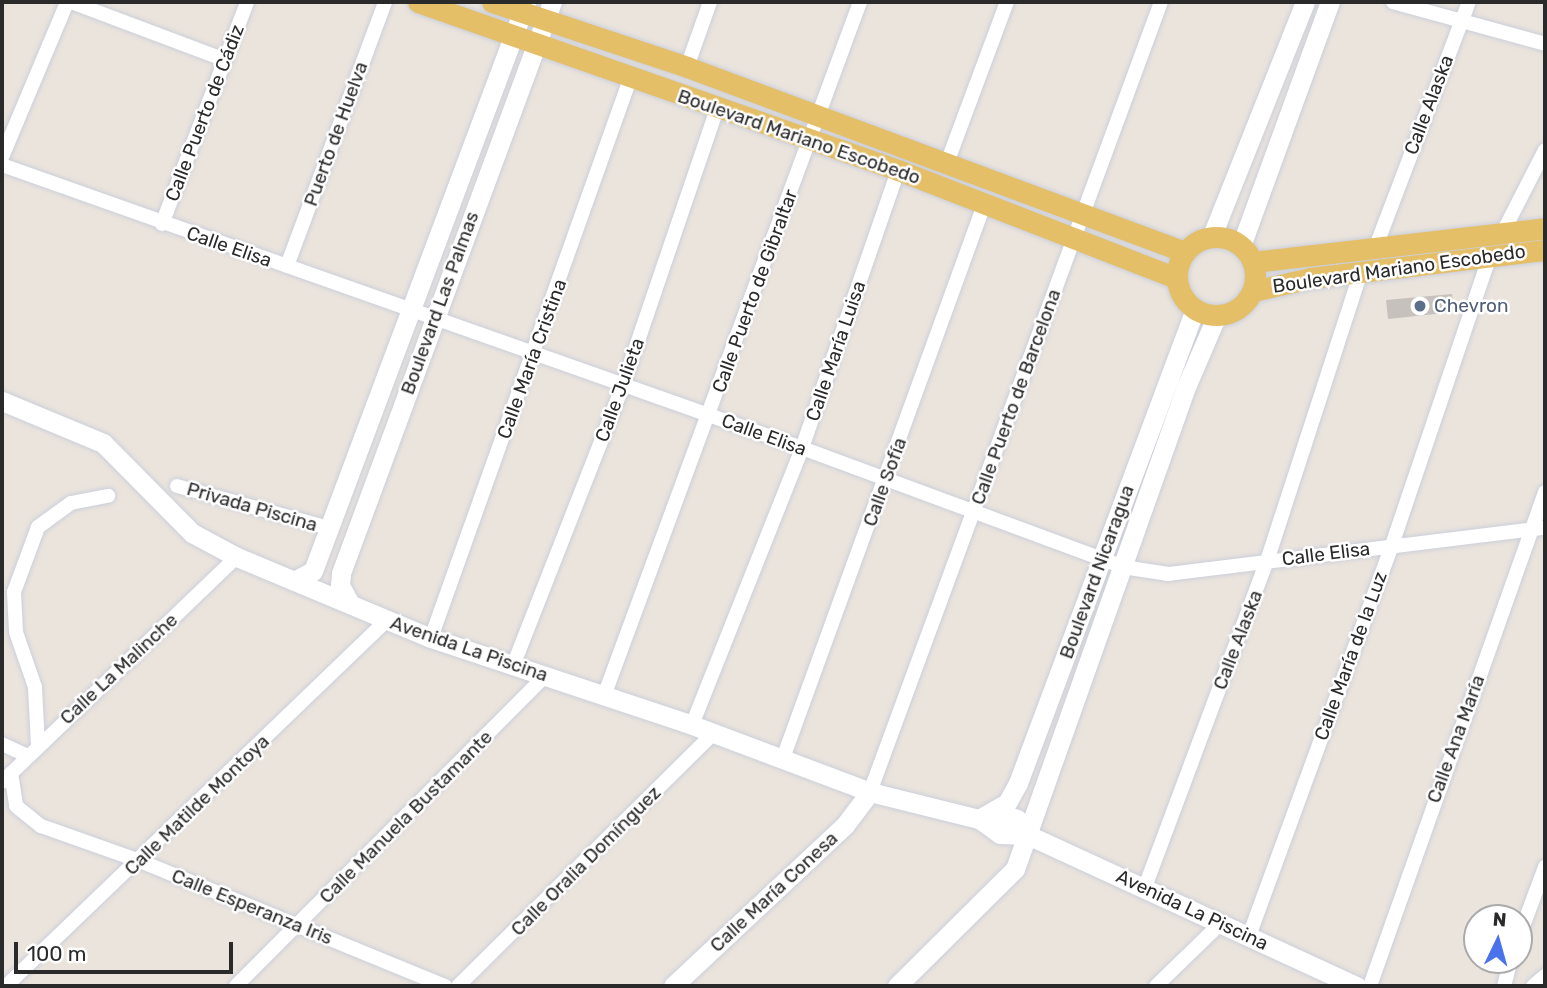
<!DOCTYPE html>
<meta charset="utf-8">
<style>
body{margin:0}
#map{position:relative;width:1547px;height:988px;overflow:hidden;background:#ebe4dd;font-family:Rubik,sans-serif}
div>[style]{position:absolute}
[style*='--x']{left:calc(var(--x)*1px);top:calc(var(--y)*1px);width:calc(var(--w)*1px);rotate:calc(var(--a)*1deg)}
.building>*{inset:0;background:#c6c1bc}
.roads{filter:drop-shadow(0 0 2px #cbcfda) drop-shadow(0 0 2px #cbcfda)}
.street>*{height:14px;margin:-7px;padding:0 7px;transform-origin:7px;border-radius:7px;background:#fff}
.secondary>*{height:19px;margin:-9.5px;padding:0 9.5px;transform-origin:9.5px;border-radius:9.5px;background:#fff}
.primary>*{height:21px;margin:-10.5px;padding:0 10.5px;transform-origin:10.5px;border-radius:10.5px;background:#e5bf68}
.primary>.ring{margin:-10.5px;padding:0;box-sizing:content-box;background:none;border:21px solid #e5bf68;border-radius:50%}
.dots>*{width:19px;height:19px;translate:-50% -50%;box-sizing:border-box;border:4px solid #fff;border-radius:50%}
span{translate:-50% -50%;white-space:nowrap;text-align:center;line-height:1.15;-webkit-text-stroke:5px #fff;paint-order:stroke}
.street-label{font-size:19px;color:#2a2a2a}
.service-label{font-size:19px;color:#4e5e75}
.left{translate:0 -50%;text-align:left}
.frame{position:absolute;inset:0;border:4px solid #2a2a2a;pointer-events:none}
.north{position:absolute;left:1463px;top:904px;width:70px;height:70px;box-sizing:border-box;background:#fff;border:2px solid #aaa;border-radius:50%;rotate:5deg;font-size:19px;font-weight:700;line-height:28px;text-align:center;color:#2a2a2a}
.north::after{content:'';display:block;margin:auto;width:24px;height:32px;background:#4a73eb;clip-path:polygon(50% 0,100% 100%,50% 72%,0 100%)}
.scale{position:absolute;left:14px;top:942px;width:219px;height:32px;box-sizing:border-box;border:4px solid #2a2a2a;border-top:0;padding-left:9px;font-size:21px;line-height:24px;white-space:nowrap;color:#2a2a2a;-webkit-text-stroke:5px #fff;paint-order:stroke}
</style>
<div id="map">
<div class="building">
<i style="clip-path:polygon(1452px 294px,1454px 312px,1388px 319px,1386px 300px)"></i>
</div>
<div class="roads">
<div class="street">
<i style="--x:71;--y:2;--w:165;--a:20.6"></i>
<i style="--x:1393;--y:2;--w:158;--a:15.4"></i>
<i style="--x:687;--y:67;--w:69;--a:-70.5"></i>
<i style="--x:2;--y:157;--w:168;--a:-67.2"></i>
<i style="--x:947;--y:163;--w:172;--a:-69.6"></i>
<i style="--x:2;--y:165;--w:849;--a:19.48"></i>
<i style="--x:802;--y:448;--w:342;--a:20.3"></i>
<i style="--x:1123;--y:567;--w:46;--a:8.8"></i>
<i style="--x:1168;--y:574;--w:380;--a:-7"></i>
<i style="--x:162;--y:224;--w:238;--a:-69"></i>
<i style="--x:1502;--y:234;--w:94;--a:-62.9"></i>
<i style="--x:1375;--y:249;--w:264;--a:-69.2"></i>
<i style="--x:287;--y:266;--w:282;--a:-69.6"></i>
<i style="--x:177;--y:486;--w:157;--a:15.5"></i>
<i style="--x:431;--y:638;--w:593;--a:-70.4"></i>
<i style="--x:513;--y:666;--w:302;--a:-68.6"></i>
<i style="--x:623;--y:385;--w:292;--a:-71.2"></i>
<i style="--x:604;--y:696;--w:740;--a:-69.75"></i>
<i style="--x:692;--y:725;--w:298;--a:-68.3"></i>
<i style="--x:802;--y:448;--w:294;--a:-70.9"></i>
<i style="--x:2;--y:744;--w:29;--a:25"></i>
<i style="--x:38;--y:745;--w:58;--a:-93"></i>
<i style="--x:35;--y:687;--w:58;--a:-109.1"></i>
<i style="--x:16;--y:632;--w:40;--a:-92.9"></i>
<i style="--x:14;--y:592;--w:69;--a:-69.7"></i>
<i style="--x:38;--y:527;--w:41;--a:-36"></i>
<i style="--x:71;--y:503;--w:38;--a:-11"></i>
<i style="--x:782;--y:761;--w:595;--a:-70.04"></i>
<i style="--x:11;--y:773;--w:33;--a:81"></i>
<i style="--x:16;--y:806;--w:32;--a:39"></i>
<i style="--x:41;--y:826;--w:105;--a:19.5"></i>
<i style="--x:140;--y:861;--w:330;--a:22.3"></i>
<i style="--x:2;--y:782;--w:325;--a:-43.8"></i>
<i style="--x:870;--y:792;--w:842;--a:-69.78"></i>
<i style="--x:1145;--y:887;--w:348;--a:-69.5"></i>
<i style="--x:1267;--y:561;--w:305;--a:-72"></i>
<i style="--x:1249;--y:936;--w:416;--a:-69.9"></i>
<i style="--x:1392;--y:545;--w:305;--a:-71.3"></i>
<i style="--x:1519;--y:937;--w:75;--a:-69.6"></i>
<i style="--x:6;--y:986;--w:527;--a:-43.85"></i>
<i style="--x:236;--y:986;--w:438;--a:-45.1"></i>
<i style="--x:458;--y:986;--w:359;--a:-44.7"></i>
<i style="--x:1156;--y:986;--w:91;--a:-44.1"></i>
<i style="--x:1370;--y:986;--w:524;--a:-70.49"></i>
<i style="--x:1504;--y:986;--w:27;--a:-75"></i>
<i style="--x:1533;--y:986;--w:16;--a:-40"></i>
</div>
<div class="secondary">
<i style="--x:1211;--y:238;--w:254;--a:-68.3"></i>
<i style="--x:1241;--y:246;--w:260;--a:-70"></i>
<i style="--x:2;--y:401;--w:109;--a:22.6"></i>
<i style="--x:103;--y:443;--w:127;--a:45.3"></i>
<i style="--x:192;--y:533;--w:51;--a:28.1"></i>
<i style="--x:237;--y:557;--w:210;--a:22.7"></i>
<i style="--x:431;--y:638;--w:275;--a:18.4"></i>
<i style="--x:692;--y:725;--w:190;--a:20.6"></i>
<i style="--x:870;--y:792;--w:112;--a:13.9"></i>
<i style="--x:979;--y:819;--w:29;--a:-6"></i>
<i style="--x:1008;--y:816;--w:9;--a:18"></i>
<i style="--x:1017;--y:819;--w:19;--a:55"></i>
<i style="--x:1028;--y:835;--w:362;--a:24.7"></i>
<i style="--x:294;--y:581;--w:21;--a:-28"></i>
<i style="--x:313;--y:571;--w:608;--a:-69.48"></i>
<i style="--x:350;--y:604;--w:21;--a:-118"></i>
<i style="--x:340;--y:585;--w:12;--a:-85"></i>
<i style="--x:341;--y:573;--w:609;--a:-69.72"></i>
<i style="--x:1028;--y:835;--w:28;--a:-178"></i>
<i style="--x:1000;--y:834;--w:26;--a:-144"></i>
<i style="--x:979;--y:819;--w:32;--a:-30"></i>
<i style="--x:1007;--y:803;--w:23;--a:-61"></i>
<i style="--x:1018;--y:783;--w:506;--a:-69.52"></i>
<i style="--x:673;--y:986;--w:236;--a:-43.1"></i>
<i style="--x:845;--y:825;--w:41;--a:-52.9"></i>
<i style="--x:897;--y:986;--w:166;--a:-44.8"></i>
<i style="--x:1015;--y:869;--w:511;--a:-70.47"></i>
<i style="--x:1186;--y:387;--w:78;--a:-66.7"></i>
</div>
<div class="primary">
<i style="--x:418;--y:2;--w:509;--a:19.29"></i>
<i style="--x:898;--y:170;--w:299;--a:21.2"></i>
<i style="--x:492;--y:2;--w:206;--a:18.4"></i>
<i style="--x:687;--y:67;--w:531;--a:20.38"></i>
<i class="ring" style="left:1177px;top:237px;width:57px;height:57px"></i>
<i style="--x:1253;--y:262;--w:294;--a:-6.6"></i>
<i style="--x:1253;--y:291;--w:58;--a:-12.8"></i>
<i style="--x:1310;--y:278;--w:237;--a:-6.8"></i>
</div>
</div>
<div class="dots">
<i style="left:1420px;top:306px;background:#5c6f8a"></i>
</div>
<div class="street-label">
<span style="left:1429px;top:105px;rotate:-69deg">Calle Alaska</span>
<span style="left:205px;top:113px;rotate:-69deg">Calle Puerto de Cádiz</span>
<span style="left:336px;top:134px;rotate:-70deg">Puerto de Huelva</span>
<span style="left:799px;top:137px;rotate:19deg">Boulevard Mariano Escobedo</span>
<span style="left:229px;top:247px;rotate:19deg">Calle Elisa</span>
<span style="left:1399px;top:269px;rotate:-8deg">Boulevard Mariano Escobedo</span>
<span style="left:755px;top:291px;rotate:-70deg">Calle Puerto de Gibraltar</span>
<span style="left:440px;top:303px;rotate:-70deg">Boulevard Las Palmas</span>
<span style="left:836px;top:351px;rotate:-71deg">Calle María Luisa</span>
<span style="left:532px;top:359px;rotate:-70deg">Calle María Cristina</span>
<span style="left:620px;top:390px;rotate:-70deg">Calle Julieta</span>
<span style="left:1016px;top:397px;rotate:-70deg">Calle Puerto de Barcelona</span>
<span style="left:764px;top:435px;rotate:20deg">Calle Elisa</span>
<span style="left:885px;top:482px;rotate:-70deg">Calle Sofía</span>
<span style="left:252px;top:507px;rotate:16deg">Privada Piscina</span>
<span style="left:1326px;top:554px;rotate:-7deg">Calle Elisa</span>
<span style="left:1097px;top:572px;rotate:-70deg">Boulevard Nicaragua</span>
<span style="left:1238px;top:640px;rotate:-69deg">Calle Alaska</span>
<span style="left:469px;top:649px;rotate:19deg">Avenida La Piscina</span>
<span style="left:1351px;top:656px;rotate:-70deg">Calle María de la Luz</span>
<span style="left:119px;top:669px;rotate:-43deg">Calle La Malinche</span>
<span style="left:1456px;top:739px;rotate:-70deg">Calle Ana María</span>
<span style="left:197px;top:805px;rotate:-44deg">Calle Matilde Montoya</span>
<span style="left:406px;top:817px;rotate:-45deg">Calle Manuela Bustamante</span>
<span style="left:586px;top:861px;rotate:-45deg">Calle Oralia Domínguez</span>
<span style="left:774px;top:892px;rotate:-43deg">Calle María Conesa</span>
<span style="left:252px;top:907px;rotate:22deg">Calle Esperanza Iris</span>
<span style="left:1192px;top:910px;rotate:25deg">Avenida La Piscina</span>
</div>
<div class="service-label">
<span class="left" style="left:1434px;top:306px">Chevron</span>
</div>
<div class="frame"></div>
<div class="north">N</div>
<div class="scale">100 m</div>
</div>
